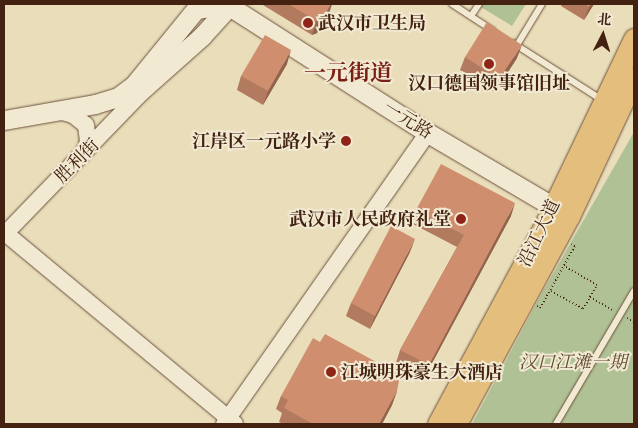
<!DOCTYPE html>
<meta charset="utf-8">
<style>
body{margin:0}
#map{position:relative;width:638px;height:428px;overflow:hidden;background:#e9ddba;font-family:Alegreya,"Noto Serif SC",serif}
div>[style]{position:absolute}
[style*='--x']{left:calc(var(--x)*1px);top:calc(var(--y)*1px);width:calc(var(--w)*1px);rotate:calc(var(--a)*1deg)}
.green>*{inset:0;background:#b0c295}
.path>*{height:2px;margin-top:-1px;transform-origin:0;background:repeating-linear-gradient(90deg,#442212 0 1px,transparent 0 3.5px)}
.roads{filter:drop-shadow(0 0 1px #6d513c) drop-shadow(0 0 1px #6d513c)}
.service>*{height:6px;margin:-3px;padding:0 3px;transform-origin:3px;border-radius:3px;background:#f1e9d2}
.tertiary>*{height:16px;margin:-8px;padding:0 8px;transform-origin:8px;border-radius:8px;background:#f1e9d2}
.secondary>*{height:19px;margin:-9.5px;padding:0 9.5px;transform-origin:9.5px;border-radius:9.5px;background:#f1e9d2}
.primary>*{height:21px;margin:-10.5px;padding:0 10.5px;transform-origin:10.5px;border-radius:10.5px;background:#e4be7d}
.wall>*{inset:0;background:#b27b5f}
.shaded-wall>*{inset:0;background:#91644d}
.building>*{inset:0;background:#cf8f6e}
.dots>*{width:14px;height:14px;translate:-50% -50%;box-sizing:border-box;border:2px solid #f1e9d2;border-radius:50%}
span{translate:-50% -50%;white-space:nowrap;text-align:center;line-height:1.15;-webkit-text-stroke:4px #f1e9d2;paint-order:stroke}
.poi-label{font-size:18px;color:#442212;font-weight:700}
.left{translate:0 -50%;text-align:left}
.right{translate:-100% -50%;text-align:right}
.street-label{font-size:18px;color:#442212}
.park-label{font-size:18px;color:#5f4a33;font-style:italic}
.district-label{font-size:22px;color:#7a1f14;font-weight:700}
.frame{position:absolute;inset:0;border:5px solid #442212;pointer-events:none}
.north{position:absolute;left:578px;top:10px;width:50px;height:50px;-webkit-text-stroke:4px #f1e9d2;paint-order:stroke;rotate:5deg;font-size:14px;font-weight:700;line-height:20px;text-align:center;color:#442212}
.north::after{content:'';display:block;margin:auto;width:18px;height:22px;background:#442212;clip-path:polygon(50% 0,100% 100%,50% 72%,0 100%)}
</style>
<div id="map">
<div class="green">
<i style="clip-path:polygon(476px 4px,526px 4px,512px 26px)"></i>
<i style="clip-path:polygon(634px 132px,634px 424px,472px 424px,542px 293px)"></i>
</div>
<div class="path">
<i style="--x:551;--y:291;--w:37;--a:29"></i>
<i style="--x:583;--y:309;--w:28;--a:-60"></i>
<i style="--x:597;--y:285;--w:38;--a:-150"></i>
<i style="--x:590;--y:297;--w:28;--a:30"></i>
<i style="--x:537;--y:306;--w:4;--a:34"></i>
<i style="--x:540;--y:308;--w:71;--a:-60.6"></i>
<i style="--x:575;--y:246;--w:4;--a:-153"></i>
<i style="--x:627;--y:318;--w:8;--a:30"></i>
</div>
<div class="roads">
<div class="service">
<i style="--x:452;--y:4;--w:48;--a:33"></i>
<i style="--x:471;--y:16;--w:14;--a:-56"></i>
<i style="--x:513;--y:43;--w:106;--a:32.6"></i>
<i style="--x:517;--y:45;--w:48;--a:-58.6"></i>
<i style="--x:556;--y:424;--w:154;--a:-59.6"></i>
</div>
<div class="tertiary">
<i style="--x:59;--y:111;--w:15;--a:16"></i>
<i style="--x:73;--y:115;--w:16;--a:38"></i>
<i style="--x:86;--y:125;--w:17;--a:83"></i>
<i style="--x:88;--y:142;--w:13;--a:113"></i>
<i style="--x:4;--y:232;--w:300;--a:39.7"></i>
<i style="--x:4;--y:235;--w:207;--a:-46"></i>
<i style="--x:224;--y:424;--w:355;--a:-55"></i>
</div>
<div class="secondary">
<i style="--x:226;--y:4;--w:240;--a:32.6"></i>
<i style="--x:428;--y:133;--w:161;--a:30.5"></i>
<i style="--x:137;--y:94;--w:87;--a:-41.7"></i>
<i style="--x:202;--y:36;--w:40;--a:-48"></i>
<i style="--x:4;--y:120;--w:92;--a:-10"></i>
<i style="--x:95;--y:104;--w:24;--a:-17"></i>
<i style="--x:118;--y:97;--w:20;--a:-37"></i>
<i style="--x:134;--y:85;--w:98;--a:-50.8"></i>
<i style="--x:196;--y:9;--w:34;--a:-8"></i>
</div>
<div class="primary">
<i style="--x:438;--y:424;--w:219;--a:-61.7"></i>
<i style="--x:542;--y:231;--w:213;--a:-64.4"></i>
<i style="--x:456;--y:424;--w:237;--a:-61.5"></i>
<i style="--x:569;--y:216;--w:153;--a:-64.9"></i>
</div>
</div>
<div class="wall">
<i style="clip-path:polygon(263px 4px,332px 4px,329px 13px,317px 33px,312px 35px,263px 5px)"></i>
<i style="clip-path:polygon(562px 4px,594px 4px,584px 20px,561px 6px)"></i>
<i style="clip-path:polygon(465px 57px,517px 58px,495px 92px,460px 70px)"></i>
<i style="clip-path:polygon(287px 64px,263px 105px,237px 90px,241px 76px)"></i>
<i style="clip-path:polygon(416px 210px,511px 216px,424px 378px,396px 363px,400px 350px,457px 247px,411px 223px)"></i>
<i style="clip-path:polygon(410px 252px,370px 329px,346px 316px,351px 303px)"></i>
<i style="clip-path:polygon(397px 391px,392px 405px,382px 424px,284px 424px,279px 422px,282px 413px,276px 409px,281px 396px)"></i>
</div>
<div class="shaded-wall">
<i style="clip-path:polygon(331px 4px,332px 4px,329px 13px,317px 33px,312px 35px,317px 21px)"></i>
<i style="clip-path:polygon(591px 4px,594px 4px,584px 20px,589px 7px)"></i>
<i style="clip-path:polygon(522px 45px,517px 58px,495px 92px,499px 79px)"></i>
<i style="clip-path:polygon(291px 50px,287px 64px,263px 105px,268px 91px)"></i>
<i style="clip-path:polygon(515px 203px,511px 216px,424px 378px,429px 365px)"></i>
<i style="clip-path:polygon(415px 239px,410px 252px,370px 329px,375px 316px)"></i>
<i style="clip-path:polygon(397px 391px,392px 405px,382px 424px,379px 424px)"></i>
</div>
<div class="building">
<i style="clip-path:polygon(288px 4px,331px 4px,322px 20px,317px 21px)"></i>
<i style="clip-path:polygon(584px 4px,591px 4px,589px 7px)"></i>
<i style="clip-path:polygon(487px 22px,522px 45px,499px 79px,465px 57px)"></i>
<i style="clip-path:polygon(265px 35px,291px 50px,268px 91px,241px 76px)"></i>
<i style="clip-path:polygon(441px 164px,515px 203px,429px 365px,400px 350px,464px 235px,416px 210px)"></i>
<i style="clip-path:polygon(391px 226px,415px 239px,375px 316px,351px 303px)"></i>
<i style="clip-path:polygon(325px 334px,400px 375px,397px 391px,379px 424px,313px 424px,284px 408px,288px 400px,281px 396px,313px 338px,320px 342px)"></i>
</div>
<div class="dots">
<i style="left:308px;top:23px;background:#8f2418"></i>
<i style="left:489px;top:64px;background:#8f2418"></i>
<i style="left:346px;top:141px;background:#8f2418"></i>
<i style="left:461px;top:219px;background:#8f2418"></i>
<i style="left:331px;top:372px;background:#8f2418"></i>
</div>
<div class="poi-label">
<span class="left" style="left:318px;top:23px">武汉市卫生局</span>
<span style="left:489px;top:83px">汉口德国领事馆旧址</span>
<span class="right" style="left:336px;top:141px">江岸区一元路小学</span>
<span class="right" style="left:451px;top:219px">武汉市人民政府礼堂</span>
<span class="left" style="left:341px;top:372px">江城明珠豪生大酒店</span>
</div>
<div class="street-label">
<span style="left:408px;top:120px;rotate:32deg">一元路</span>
<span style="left:77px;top:161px;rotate:-45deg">胜利街</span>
<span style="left:539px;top:233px;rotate:-64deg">沿江大道</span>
</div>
<div class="park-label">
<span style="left:573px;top:362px">汉口江滩一期</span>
</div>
<div class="district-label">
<span style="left:348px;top:74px">一元街道</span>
</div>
<div class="frame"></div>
<div class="north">北</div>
</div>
